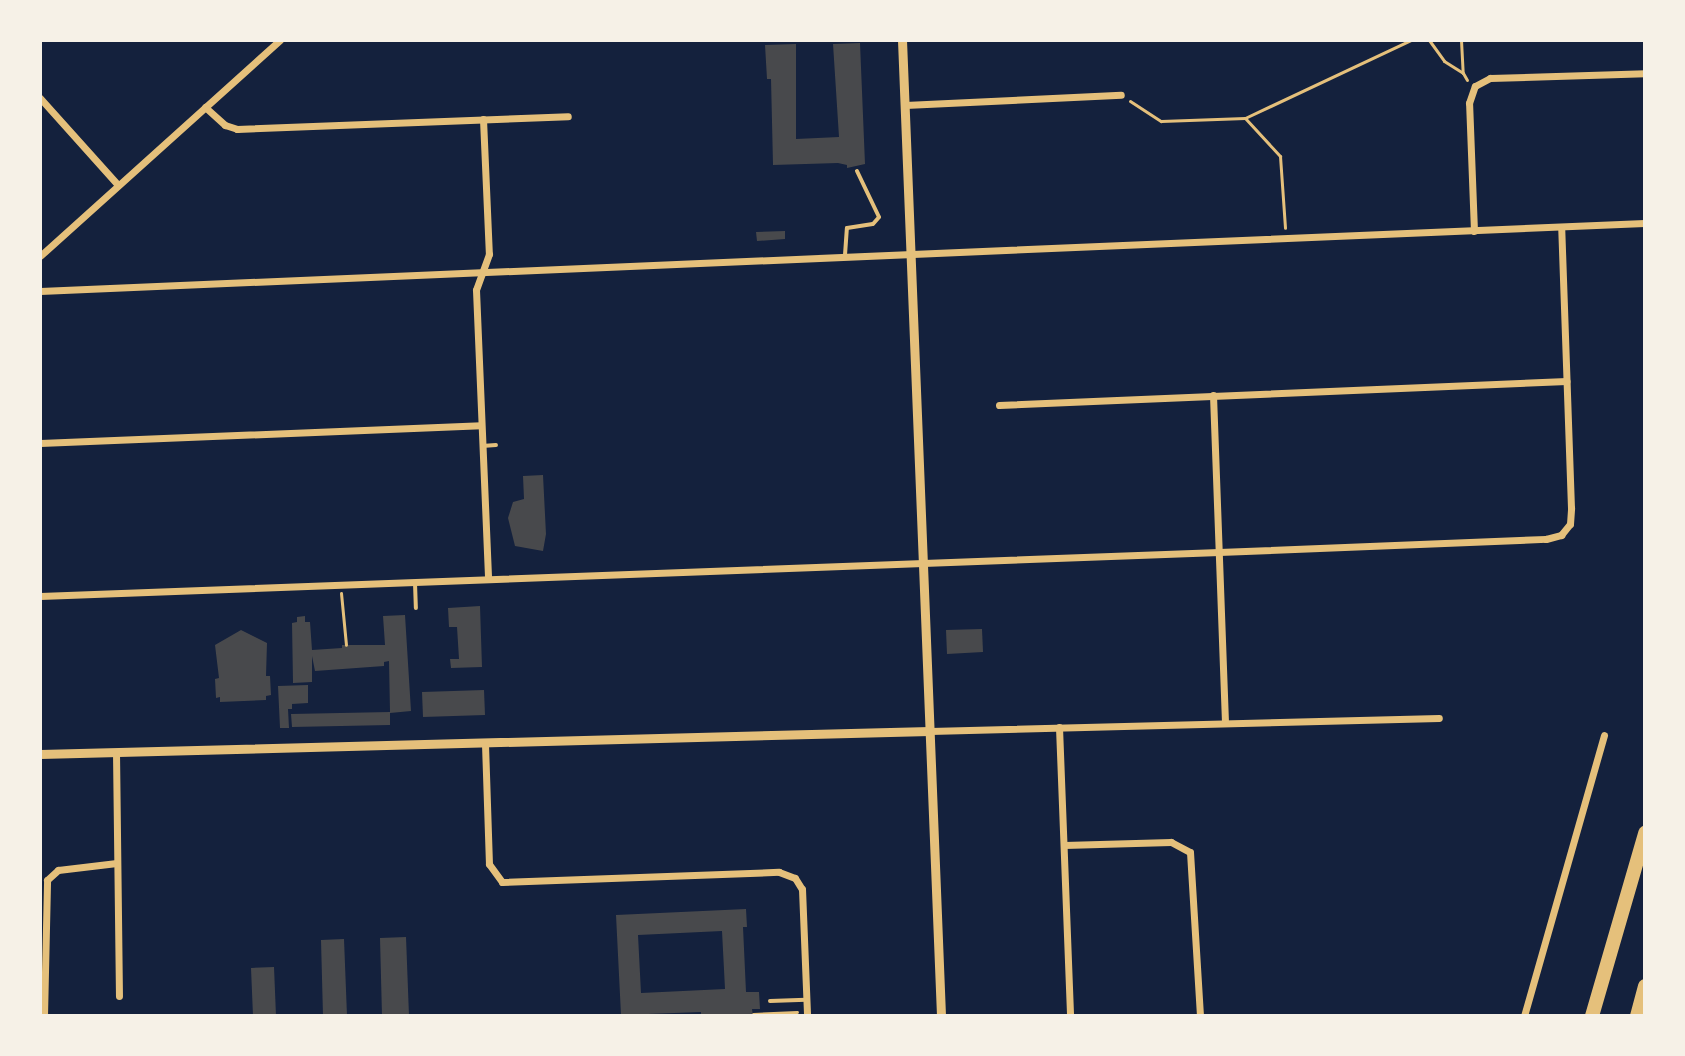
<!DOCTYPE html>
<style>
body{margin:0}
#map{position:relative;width:1685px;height:1056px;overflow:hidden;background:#14213d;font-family:Poppins,sans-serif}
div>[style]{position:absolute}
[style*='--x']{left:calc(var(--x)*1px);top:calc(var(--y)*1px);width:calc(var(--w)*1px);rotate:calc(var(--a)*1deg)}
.building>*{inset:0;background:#48494c}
.path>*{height:3px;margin:-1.5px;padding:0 1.5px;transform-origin:1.5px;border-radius:1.5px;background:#e5c07b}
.service>*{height:4px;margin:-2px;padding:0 2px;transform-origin:2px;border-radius:2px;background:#e5c07b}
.minor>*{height:7px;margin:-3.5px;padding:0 3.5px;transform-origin:3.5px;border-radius:3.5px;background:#e5c07b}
.tertiary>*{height:9px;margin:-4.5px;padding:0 4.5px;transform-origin:4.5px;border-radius:4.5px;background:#e5c07b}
.motorway>*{height:14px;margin:-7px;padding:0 7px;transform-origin:7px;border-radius:7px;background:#e5c07b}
span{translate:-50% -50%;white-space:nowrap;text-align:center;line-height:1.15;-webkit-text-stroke:8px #f6f1e7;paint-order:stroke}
.frame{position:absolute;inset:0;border:42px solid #f6f1e7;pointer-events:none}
</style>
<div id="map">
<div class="building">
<i style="clip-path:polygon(860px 43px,865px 164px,847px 168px,847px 165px,838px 163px,773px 165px,771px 79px,767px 79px,765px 45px,796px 44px,796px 139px,839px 137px,833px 44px)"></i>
<i style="clip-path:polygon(785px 231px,785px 239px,757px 241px,756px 232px)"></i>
<i style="clip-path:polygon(543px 475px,546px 534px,543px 551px,515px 546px,508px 518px,513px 502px,524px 499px,523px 476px)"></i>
<i style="clip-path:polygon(480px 606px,482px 667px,451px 668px,450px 659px,459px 659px,457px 627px,449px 627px,448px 608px)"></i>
<i style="clip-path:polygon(405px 615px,411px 711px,390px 713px,390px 725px,292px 727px,291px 714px,390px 712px,389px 661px,384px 662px,384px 666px,315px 671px,312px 656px,312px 682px,293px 683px,292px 623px,297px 622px,297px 617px,305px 616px,305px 622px,310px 622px,312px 650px,342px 648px,342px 645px,385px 645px,383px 616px)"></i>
<i style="clip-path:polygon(982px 629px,983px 652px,947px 654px,946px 630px)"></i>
<i style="clip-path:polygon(241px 630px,267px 643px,266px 676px,270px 676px,271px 695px,266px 696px,266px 700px,220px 702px,220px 697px,216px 698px,215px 679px,219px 678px,215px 645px)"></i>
<i style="clip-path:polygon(308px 685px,308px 703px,292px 704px,292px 709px,288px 709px,289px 728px,280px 728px,278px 686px)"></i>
<i style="clip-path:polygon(484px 690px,485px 715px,423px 717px,422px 692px)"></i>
<i style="clip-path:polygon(evenodd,746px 909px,747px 927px,743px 927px,746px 992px,759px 992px,760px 1009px,752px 1009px,753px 1016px,701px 1016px,701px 1012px,621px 1015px,616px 915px,746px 909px,722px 931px,725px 989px,641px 993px,638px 935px,722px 931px)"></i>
<i style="clip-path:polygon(406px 937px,409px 1016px,382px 1016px,380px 938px)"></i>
<i style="clip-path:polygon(344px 939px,347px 1016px,323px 1016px,321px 940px)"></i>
<i style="clip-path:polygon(274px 967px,276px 1016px,253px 1016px,251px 968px)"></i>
</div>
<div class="path">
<i style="--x:1429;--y:40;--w:26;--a:54"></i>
<i style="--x:1444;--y:61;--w:22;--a:32"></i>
<i style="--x:1463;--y:73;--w:8;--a:60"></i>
<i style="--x:1461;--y:40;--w:33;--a:87"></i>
<i style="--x:1130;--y:101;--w:37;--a:33"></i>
<i style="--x:1161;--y:121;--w:84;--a:-2"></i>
<i style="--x:1245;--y:118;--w:183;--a:-25.2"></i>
<i style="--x:1245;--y:118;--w:52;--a:47.4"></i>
<i style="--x:1280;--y:156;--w:72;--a:86"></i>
<i style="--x:341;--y:593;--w:52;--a:84.5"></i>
<i style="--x:753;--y:1014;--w:44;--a:-2.6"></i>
</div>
<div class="service">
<i style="--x:845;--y:255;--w:27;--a:-86"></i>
<i style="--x:847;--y:228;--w:26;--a:-9"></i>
<i style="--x:873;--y:224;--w:9;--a:-49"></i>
<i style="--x:879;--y:217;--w:51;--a:-115.6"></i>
<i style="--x:482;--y:446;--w:14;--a:-4"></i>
<i style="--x:415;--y:583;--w:25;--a:88"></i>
<i style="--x:770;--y:1001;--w:36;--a:-2"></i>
</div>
<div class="minor">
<i style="--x:40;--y:98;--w:117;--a:48.1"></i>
<i style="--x:905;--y:105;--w:216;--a:-2.7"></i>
<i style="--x:205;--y:107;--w:27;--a:42"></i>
<i style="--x:225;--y:125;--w:13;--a:18"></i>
<i style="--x:237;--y:129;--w:331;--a:-2.2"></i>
<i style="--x:483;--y:119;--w:135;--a:87.5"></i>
<i style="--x:489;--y:254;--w:38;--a:110"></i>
<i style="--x:476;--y:290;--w:288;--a:87.6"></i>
<i style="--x:1474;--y:231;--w:128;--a:-92.2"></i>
<i style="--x:1469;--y:103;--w:18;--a:-71"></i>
<i style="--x:1475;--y:86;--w:17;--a:-28"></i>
<i style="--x:1490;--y:78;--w:155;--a:-1.8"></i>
<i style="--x:40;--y:256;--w:323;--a:-42"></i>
<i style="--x:40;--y:291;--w:1606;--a:-2.43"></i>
<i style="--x:1213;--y:395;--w:328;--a:87.9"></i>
<i style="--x:999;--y:405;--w:568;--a:-2.42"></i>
<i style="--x:40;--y:443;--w:441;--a:-2.3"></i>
<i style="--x:40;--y:596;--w:1180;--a:-2.14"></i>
<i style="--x:1219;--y:552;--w:327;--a:-2.3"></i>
<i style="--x:1546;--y:539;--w:16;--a:-15"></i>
<i style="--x:1561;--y:535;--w:14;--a:-51"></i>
<i style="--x:1570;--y:524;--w:16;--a:-86"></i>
<i style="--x:1571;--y:508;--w:281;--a:-92"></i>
<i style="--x:1059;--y:727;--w:289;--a:87.8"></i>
<i style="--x:930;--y:731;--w:509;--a:-1.46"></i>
<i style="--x:485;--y:744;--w:120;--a:88.1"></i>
<i style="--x:489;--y:864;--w:22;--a:54"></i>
<i style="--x:502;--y:882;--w:277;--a:-2.1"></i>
<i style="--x:779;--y:872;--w:17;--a:21"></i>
<i style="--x:795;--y:878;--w:13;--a:58"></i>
<i style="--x:802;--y:889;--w:127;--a:87.7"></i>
<i style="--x:116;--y:752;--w:244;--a:89.3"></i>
<i style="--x:1064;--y:845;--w:107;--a:-1.6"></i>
<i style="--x:1171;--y:842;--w:21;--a:28"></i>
<i style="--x:1190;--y:852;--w:164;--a:86.5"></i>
<i style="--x:44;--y:1016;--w:136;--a:-88.7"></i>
<i style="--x:47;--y:880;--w:15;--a:-42"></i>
<i style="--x:58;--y:870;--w:59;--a:-6.8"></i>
<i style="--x:1524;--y:1016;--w:292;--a:-74.1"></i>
</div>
<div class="tertiary">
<i style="--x:902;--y:40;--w:977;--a:87.71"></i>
<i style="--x:40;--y:754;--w:890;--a:-1.48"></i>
</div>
<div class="motorway">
<i style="--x:1592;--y:1016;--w:191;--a:-73.8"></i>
<i style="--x:1637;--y:1016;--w:31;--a:-75"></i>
</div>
<div class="frame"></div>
</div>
